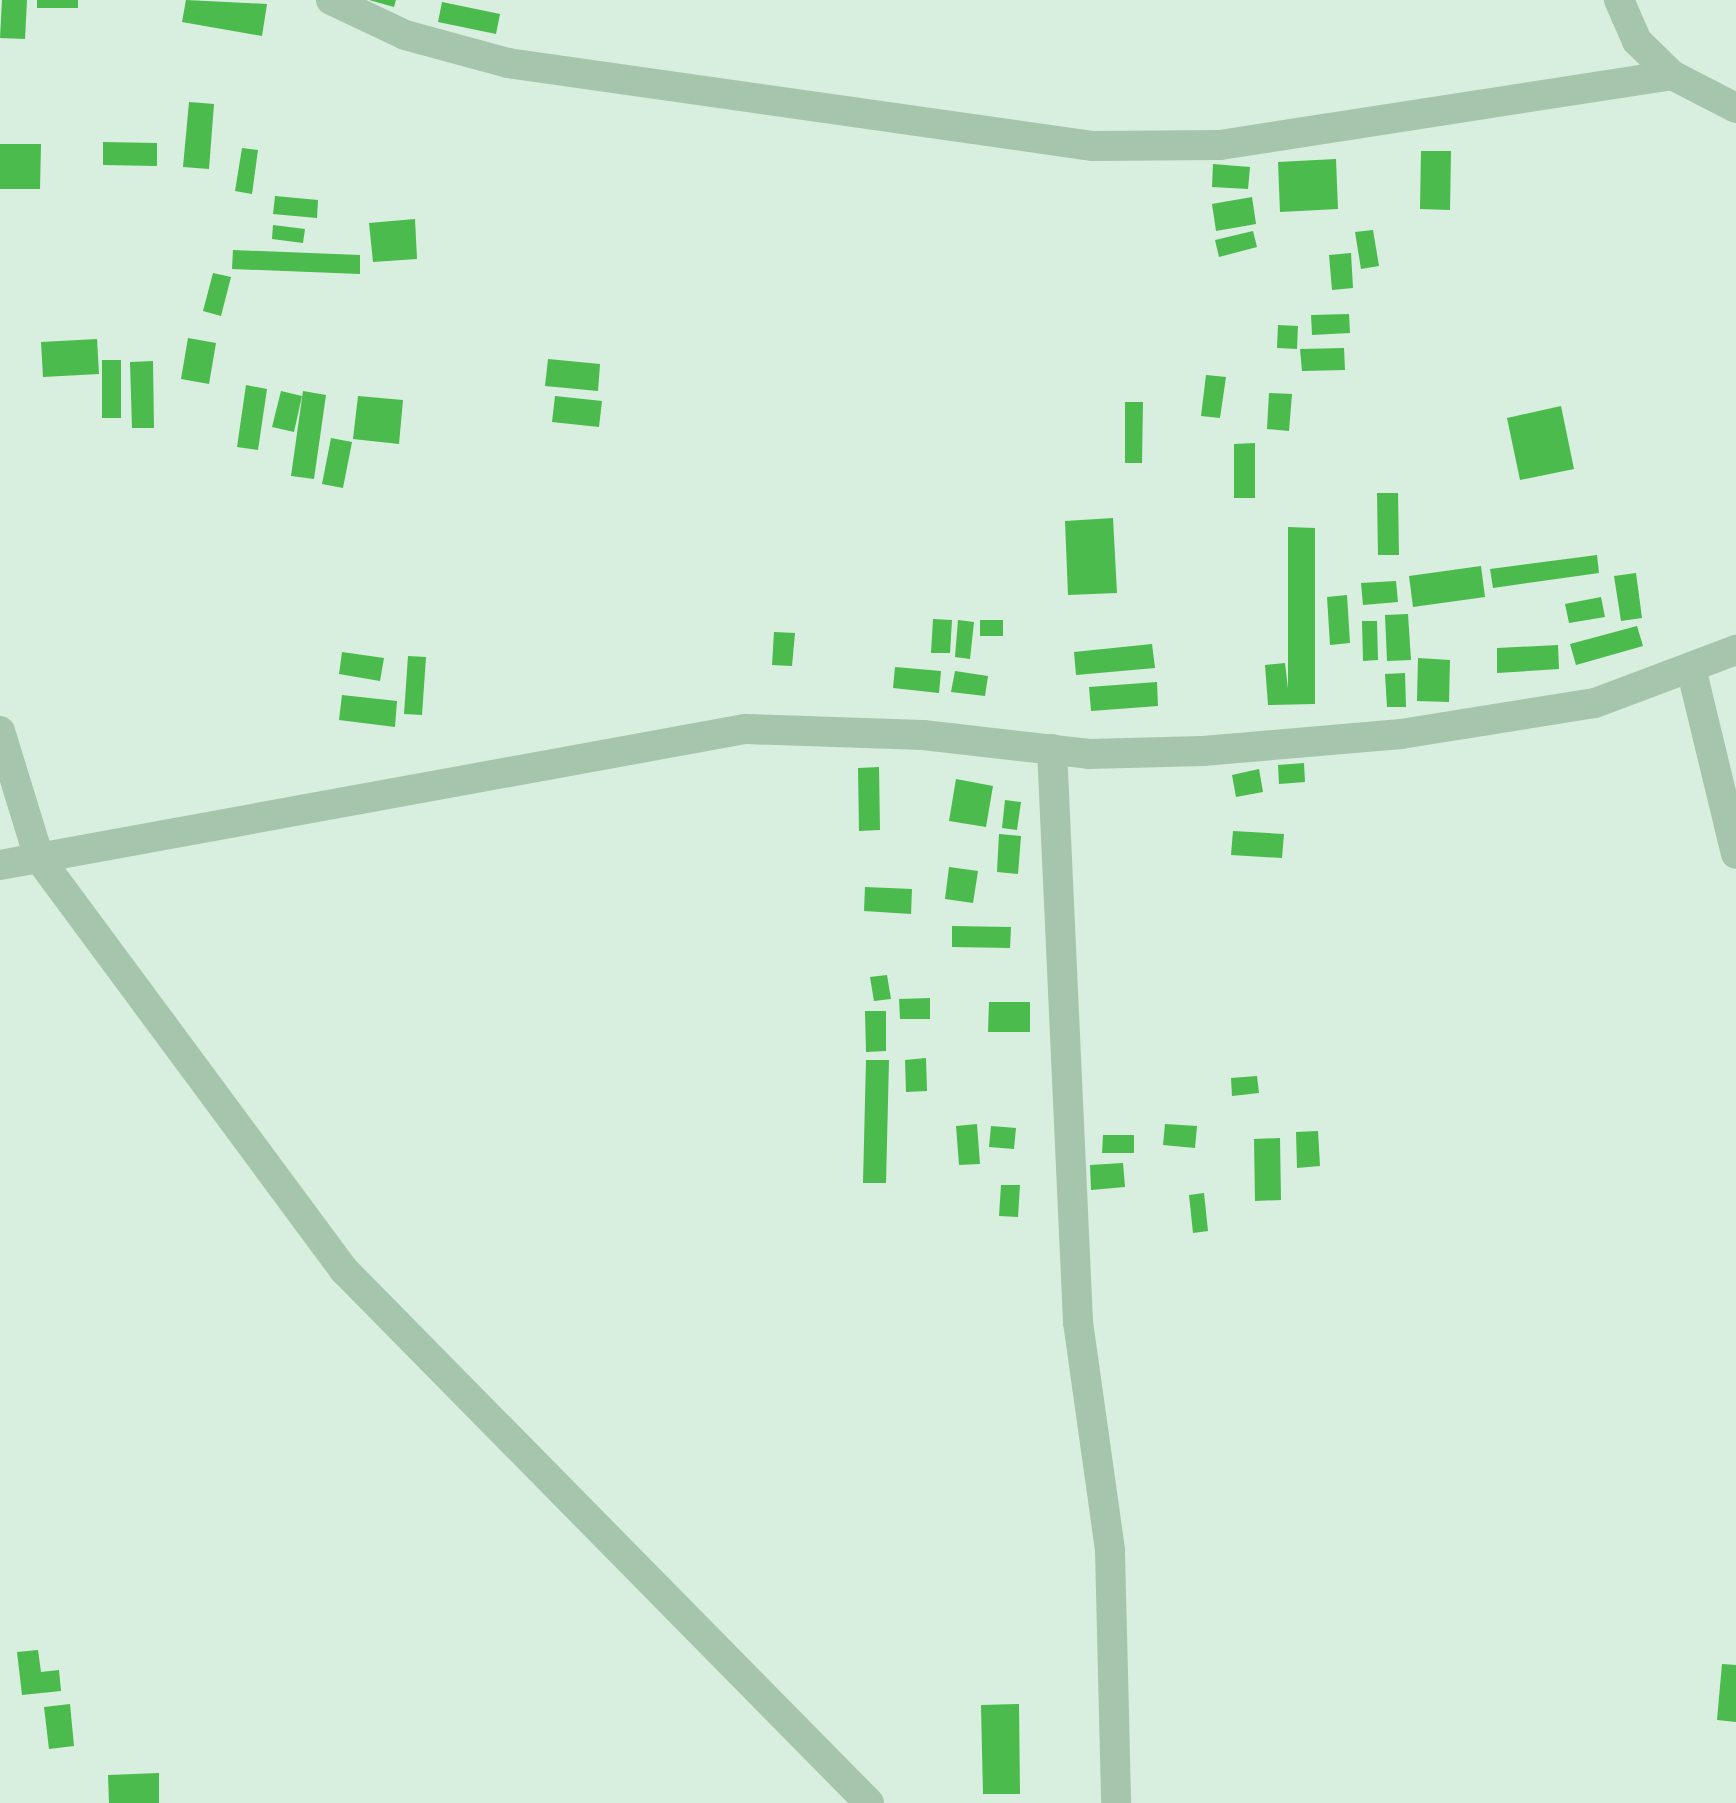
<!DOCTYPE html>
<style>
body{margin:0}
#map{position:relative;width:1736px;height:1803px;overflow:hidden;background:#d8eedf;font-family:"Varela Round",sans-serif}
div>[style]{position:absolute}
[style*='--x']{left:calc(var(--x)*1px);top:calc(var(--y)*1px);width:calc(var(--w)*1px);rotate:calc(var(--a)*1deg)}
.building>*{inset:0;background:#4abb4c}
.street>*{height:30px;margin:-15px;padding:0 15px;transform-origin:15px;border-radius:15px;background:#a6c5ad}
span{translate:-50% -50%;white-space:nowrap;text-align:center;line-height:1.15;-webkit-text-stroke:8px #e4f7ea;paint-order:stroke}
</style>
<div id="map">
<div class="building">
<i style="clip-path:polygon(2px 0,27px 0,25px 39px,0 38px)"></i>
<i style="clip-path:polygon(37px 0,78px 0,78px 8px,37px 8px)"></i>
<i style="clip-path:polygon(186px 0,267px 4px,262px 36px,182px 22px)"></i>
<i style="clip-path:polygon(369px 0,396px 0,394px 7px)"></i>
<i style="clip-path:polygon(442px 2px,500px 14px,496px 34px,438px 22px)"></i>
<i style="clip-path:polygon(189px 102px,214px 104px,209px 169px,183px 167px)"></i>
<i style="clip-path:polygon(103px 142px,157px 143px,157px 166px,103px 165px)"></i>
<i style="clip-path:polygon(0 144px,41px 144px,40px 189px,0 189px)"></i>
<i style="clip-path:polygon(242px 148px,258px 150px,252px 194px,235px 191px)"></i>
<i style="clip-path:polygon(1421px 151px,1451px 151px,1450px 210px,1420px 209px)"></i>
<i style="clip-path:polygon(1336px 159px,1338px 209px,1280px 212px,1278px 162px)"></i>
<i style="clip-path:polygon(1213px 164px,1250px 167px,1248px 189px,1212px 187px)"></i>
<i style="clip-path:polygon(275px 196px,318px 200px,317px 218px,273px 214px)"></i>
<i style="clip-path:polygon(1252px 197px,1256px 224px,1216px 231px,1212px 204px)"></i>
<i style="clip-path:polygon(415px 219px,417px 259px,373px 262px,369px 223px)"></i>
<i style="clip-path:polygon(273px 225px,305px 229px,303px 243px,272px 239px)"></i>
<i style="clip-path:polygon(1373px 230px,1379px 266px,1361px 269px,1355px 232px)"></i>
<i style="clip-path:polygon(1253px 231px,1257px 247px,1219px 257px,1215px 240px)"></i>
<i style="clip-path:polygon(233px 250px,360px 255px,360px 274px,232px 269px)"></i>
<i style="clip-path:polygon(1351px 253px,1353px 288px,1332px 290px,1329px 255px)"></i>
<i style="clip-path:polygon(213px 273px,231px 277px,221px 316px,203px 311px)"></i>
<i style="clip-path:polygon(1349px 314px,1350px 333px,1312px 335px,1311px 315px)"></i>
<i style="clip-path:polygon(1278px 325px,1298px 326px,1297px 349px,1277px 348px)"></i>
<i style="clip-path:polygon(188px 338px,216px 343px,209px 384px,181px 379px)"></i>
<i style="clip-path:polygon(97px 339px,99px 374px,43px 377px,41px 342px)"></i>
<i style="clip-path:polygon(1344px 348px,1345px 370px,1302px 371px,1300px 349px)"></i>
<i style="clip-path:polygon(548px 359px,600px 364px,598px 391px,545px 386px)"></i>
<i style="clip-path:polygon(102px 360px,121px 360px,121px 418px,102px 418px)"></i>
<i style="clip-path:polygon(153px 361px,154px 428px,132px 428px,130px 362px)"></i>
<i style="clip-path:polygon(1206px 375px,1226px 377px,1220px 418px,1201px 416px)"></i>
<i style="clip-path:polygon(246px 385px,267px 389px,258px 450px,237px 447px)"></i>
<i style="clip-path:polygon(281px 391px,302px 396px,294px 432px,272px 427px)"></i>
<i style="clip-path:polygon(303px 391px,326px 395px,314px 479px,291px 476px)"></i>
<i style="clip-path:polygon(1269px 393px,1292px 394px,1289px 431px,1267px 429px)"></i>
<i style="clip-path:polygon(358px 396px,403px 400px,399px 444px,353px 439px)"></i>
<i style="clip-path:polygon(555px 396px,602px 401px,599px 427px,552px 422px)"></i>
<i style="clip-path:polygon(1125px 402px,1143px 402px,1142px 463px,1125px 463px)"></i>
<i style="clip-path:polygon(1561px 406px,1574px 469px,1520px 480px,1507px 418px)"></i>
<i style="clip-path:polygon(331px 438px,352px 442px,343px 488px,322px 484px)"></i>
<i style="clip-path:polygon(1255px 443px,1255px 498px,1234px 498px,1234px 444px)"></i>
<i style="clip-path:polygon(1377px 493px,1398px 493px,1399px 555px,1378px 555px)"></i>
<i style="clip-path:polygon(1113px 518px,1117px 593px,1068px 595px,1065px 521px)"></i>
<i style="clip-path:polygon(1288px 527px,1315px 528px,1315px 704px,1268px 705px,1265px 665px,1285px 663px,1288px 689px)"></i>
<i style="clip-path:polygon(1597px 555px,1599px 573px,1493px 588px,1490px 569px)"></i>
<i style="clip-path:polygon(1481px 566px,1485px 597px,1413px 607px,1409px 576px)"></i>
<i style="clip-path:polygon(1636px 573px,1642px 618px,1621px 621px,1614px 576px)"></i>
<i style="clip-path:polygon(1396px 581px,1398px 602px,1363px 605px,1361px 583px)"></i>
<i style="clip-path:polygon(1347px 595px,1350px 643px,1330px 645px,1327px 597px)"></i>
<i style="clip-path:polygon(1601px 597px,1605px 617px,1569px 623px,1565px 604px)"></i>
<i style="clip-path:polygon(1408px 614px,1411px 660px,1387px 661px,1385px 615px)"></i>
<i style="clip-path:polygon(933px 619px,952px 620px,950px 653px,931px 653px)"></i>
<i style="clip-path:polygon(958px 620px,974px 622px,970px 659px,955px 657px)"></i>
<i style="clip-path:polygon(980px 620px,1003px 620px,1003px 636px,980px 636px)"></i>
<i style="clip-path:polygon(1362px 621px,1377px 621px,1378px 660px,1363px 661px)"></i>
<i style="clip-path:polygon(1637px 626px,1643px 646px,1576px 665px,1570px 644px)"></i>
<i style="clip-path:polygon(774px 632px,795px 633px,792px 666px,772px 665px)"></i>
<i style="clip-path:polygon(1152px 644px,1155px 668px,1076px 675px,1074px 652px)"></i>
<i style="clip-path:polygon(1558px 645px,1559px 669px,1497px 673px,1497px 648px)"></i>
<i style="clip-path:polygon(342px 652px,384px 658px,380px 681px,339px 674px)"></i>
<i style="clip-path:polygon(408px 656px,426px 657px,422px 715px,404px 714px)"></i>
<i style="clip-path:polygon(1418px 658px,1450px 660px,1449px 702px,1417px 701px)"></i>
<i style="clip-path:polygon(895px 667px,941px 671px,939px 693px,893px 688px)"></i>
<i style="clip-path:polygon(955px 671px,988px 676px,985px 696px,951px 692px)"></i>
<i style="clip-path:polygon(1405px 673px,1406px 707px,1387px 707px,1385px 674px)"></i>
<i style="clip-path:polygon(1157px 682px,1158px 706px,1091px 711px,1089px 687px)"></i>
<i style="clip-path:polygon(342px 695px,397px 701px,395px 727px,339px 720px)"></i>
<i style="clip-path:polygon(1304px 763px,1305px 782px,1279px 784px,1278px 765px)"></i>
<i style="clip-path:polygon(879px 767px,880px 830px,859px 831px,858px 768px)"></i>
<i style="clip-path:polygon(1259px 769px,1263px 792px,1236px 797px,1232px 775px)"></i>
<i style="clip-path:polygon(956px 779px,993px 786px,986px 827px,949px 821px)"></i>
<i style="clip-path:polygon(1005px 800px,1021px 802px,1017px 830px,1002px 828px)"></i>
<i style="clip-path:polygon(1233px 831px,1284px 834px,1282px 858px,1231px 855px)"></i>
<i style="clip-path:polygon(999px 834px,1021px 836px,1018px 874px,997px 872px)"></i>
<i style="clip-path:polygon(949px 867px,978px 871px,973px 903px,945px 899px)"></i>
<i style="clip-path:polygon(865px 887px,912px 889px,911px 914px,864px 911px)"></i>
<i style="clip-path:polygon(952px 926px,1011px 927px,1010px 948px,952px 947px)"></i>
<i style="clip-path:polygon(887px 975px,891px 999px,874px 1001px,870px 977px)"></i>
<i style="clip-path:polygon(930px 998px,930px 1019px,900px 1019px,899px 999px)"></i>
<i style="clip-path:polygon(989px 1002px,1030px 1002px,1030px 1032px,988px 1032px)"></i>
<i style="clip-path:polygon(865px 1011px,886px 1011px,886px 1051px,866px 1052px)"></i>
<i style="clip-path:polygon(926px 1058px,927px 1091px,906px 1092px,905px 1060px)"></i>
<i style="clip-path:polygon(866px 1060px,889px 1060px,886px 1183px,863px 1183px)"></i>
<i style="clip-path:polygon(1257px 1076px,1259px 1093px,1232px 1096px,1231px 1078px)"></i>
<i style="clip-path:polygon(977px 1124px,980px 1164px,959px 1165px,956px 1126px)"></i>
<i style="clip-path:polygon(1165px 1124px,1197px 1126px,1195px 1148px,1163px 1145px)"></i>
<i style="clip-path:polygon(991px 1126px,1016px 1128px,1014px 1149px,989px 1147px)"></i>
<i style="clip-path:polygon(1318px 1131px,1320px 1166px,1297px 1168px,1296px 1132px)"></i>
<i style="clip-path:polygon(1103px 1135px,1134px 1135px,1134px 1153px,1102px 1153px)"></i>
<i style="clip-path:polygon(1280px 1138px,1281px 1200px,1255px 1201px,1254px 1139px)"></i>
<i style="clip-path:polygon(1123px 1163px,1125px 1187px,1091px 1190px,1090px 1165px)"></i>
<i style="clip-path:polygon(1001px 1185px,1020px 1185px,1018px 1217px,999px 1216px)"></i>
<i style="clip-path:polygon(1204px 1193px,1208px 1231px,1193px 1233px,1189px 1195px)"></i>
<i style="clip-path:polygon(38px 1650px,41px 1672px,59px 1670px,61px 1691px,22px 1695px,17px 1652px)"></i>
<i style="clip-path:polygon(1722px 1664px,1736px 1665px,1736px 1722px,1717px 1720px)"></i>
<i style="clip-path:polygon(70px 1704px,74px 1746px,49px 1749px,44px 1707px)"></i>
<i style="clip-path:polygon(1019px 1704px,1020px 1794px,983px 1794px,981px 1705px)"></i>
<i style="clip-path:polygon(159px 1773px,159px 1803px,109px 1803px,108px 1775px)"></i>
</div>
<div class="street">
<i style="--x:331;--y:0;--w:82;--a:25.3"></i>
<i style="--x:405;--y:35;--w:107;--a:15.2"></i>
<i style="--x:508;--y:63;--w:591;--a:8.08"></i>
<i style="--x:1093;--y:146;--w:127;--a:-0.5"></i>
<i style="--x:1220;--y:145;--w:457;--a:-8.8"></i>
<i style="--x:1619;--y:0;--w:45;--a:66.3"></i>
<i style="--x:1637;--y:41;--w:49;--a:44.2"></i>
<i style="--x:1672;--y:75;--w:72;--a:27.3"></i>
<i style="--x:1691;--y:668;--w:191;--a:76.4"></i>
<i style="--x:0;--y:731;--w:133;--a:72.9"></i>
<i style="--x:39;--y:858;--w:513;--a:53.49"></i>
<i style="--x:344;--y:1270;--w:748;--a:45.43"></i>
<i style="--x:1052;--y:749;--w:574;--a:87.4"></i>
<i style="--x:1078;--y:1322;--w:231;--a:82"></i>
<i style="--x:1110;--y:1551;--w:252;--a:88.6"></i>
<i style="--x:0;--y:865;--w:757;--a:-10.35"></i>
<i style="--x:745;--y:729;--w:178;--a:1.9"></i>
<i style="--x:923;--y:735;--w:167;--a:6.5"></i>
<i style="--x:1089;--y:754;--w:114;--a:-1.5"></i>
<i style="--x:1203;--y:751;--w:199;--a:-4.9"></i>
<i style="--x:1401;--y:734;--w:196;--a:-9.1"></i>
<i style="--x:1595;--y:703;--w:151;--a:-20.6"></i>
</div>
</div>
